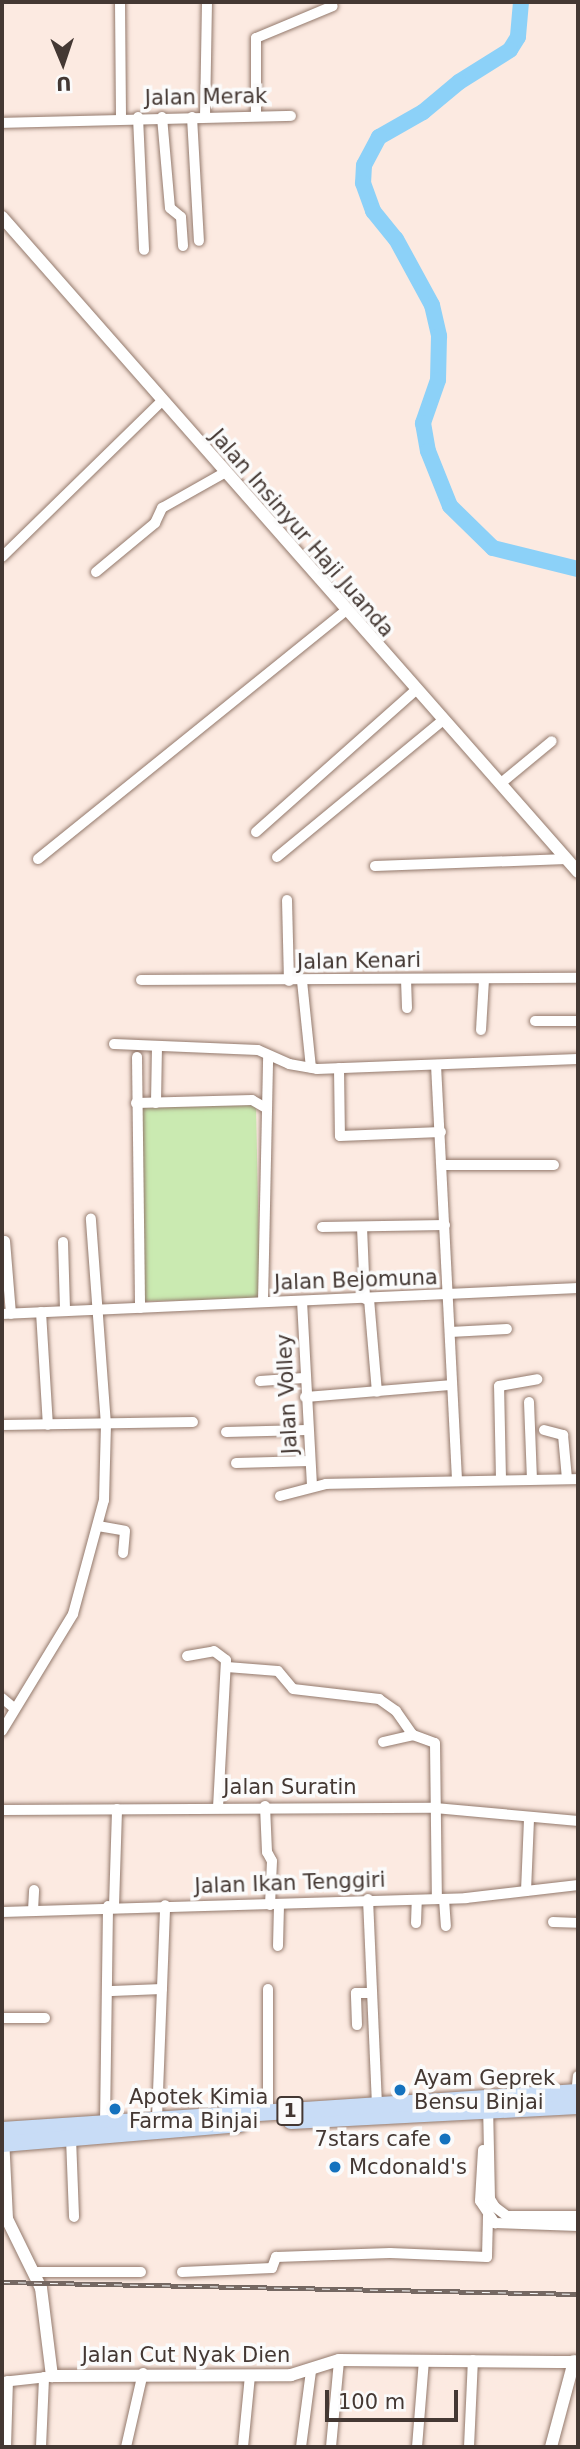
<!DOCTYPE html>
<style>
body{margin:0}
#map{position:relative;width:580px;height:2449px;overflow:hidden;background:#fceae1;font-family:"DejaVu Sans",sans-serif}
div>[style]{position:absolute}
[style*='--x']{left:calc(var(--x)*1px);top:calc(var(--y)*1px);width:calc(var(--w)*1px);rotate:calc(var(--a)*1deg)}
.green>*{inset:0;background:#caeab1}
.river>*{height:16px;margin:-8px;padding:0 8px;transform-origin:8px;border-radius:8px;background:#8cd1f8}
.roads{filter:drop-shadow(0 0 2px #93796c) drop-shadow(0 0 2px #93796c)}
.minor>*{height:10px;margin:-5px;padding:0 5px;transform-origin:5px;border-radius:5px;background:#fff}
.tertiary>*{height:12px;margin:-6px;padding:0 6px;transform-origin:6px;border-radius:6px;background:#fff}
.primary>*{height:16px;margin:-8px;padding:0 8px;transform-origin:8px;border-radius:8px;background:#c8dcf6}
.rail>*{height:5px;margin-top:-2.5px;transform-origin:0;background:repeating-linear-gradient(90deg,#fbfbfb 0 8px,#756862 0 16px);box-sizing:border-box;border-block:2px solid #756862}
.dots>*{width:19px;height:19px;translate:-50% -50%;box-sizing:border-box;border:4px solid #fbfbfb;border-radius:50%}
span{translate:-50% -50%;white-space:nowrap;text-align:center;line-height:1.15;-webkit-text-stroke:7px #fbfbfb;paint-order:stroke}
.shield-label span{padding:2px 5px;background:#fbfbfb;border:2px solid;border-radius:5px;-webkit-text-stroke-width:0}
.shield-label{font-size:19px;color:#443833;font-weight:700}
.street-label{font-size:21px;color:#443833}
.poi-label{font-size:21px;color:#443833}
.left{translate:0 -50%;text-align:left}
.right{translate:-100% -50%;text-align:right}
.frame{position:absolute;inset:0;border:4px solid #443833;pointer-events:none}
.north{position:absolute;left:28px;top:28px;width:70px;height:70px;-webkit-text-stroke:5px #fbfbfb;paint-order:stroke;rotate:178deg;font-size:19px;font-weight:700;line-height:28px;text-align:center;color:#443833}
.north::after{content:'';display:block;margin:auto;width:24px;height:32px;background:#443833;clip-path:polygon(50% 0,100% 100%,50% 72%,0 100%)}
.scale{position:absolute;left:325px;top:2390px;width:133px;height:32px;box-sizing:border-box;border:4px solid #443833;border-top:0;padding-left:9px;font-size:21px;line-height:24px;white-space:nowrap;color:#443833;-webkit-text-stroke:5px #fbfbfb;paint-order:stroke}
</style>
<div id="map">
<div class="green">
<i style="clip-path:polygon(256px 1105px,260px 1299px,144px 1301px,140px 1108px)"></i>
</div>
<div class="river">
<i style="--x:521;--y:2;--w:35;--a:95"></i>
<i style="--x:518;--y:37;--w:15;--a:122"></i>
<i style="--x:510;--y:50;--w:60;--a:147.9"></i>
<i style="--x:459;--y:82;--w:47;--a:140.2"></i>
<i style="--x:423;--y:112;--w:51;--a:150.4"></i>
<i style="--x:379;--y:137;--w:32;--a:118"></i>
<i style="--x:364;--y:165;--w:18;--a:93"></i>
<i style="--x:363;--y:183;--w:30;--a:70"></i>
<i style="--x:373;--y:211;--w:36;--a:51"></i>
<i style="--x:396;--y:239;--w:75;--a:61.4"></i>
<i style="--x:432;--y:305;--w:32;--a:77"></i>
<i style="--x:439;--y:336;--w:44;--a:91.3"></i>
<i style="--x:438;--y:380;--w:46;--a:109.2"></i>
<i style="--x:423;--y:423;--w:28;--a:80"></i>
<i style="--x:428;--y:451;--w:59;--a:68.2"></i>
<i style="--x:450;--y:506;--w:60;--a:44.3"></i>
<i style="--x:493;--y:548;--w:88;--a:13.9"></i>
</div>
<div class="roads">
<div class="minor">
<i style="--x:120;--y:2;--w:116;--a:89.5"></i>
<i style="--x:256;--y:116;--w:78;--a:-90"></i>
<i style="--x:256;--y:38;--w:83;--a:-22.6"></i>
<i style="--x:138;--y:117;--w:133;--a:87.4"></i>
<i style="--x:162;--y:117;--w:91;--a:85"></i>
<i style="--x:170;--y:208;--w:14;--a:39"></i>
<i style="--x:181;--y:217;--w:29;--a:86"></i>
<i style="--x:192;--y:117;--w:124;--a:86.8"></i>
<i style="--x:205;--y:117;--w:115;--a:-89"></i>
<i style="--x:2;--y:123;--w:289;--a:-1.4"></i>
<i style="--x:2;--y:557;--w:223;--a:-44.3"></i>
<i style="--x:96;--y:572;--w:77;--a:-39.7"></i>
<i style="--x:155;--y:523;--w:17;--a:-65"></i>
<i style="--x:162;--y:508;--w:71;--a:-29.4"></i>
<i style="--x:500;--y:784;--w:67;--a:-39.6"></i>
<i style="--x:256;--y:832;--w:213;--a:-41.6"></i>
<i style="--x:277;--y:857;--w:214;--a:-39.5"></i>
<i style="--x:38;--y:859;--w:395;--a:-38.9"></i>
<i style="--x:375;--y:866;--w:192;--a:-2.1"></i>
<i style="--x:287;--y:900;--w:81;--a:88.6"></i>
<i style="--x:406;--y:979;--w:29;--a:88"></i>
<i style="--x:141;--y:980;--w:437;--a:-0.3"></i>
<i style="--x:302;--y:981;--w:87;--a:84.1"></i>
<i style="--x:535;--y:1021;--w:43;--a:0"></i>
<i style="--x:481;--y:1030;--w:50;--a:-86.6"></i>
<i style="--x:114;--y:1044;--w:144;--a:2.4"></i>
<i style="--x:258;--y:1050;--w:34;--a:24"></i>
<i style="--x:289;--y:1064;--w:28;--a:10"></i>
<i style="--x:317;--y:1069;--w:261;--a:-2.2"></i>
<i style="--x:137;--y:1057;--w:251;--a:89.3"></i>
<i style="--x:436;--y:1065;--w:416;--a:87.1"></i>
<i style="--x:339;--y:1068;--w:68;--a:89.2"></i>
<i style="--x:340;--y:1136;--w:101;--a:-2.3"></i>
<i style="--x:136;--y:1103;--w:116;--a:-1.5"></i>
<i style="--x:252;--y:1100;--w:14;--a:30"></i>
<i style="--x:156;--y:1103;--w:57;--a:-89"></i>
<i style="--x:442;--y:1165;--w:112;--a:0"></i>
<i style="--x:322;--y:1227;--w:123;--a:-0.9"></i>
<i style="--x:362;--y:1227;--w:72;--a:87.6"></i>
<i style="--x:5;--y:1241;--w:73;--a:85.3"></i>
<i style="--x:63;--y:1242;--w:68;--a:88.3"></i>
<i style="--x:369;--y:1299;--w:93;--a:85.1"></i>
<i style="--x:302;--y:1301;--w:185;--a:86.9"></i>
<i style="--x:263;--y:1302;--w:246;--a:-88.8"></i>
<i style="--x:41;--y:1312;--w:113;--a:86.5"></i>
<i style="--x:2;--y:1314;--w:577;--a:-2.58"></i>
<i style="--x:450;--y:1332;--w:57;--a:-3"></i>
<i style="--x:260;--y:1381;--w:44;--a:-3.9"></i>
<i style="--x:305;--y:1397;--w:146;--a:-4.7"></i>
<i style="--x:529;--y:1402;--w:77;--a:87.8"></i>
<i style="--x:2;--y:1425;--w:191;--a:-0.9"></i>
<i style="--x:544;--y:1430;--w:20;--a:15"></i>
<i style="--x:563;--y:1435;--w:44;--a:84.8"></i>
<i style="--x:226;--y:1432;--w:81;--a:-1.4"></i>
<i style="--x:236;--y:1463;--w:74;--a:-1.5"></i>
<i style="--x:501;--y:1479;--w:93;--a:-91.2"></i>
<i style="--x:499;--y:1386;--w:39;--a:-10"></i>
<i style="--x:280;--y:1496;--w:48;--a:-14.6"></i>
<i style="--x:326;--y:1484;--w:252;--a:-1.1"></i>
<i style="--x:98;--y:1526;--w:27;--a:10"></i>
<i style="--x:125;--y:1531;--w:22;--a:95"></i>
<i style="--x:187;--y:1656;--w:27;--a:-10"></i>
<i style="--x:214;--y:1651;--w:15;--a:37"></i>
<i style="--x:226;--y:1660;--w:146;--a:93.1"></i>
<i style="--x:227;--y:1667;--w:51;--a:4.5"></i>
<i style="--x:278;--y:1671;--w:23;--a:50"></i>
<i style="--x:293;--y:1689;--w:87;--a:6.6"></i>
<i style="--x:379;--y:1699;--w:21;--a:35"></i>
<i style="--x:396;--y:1711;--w:29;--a:55"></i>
<i style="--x:413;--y:1735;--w:23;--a:20"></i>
<i style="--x:435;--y:1743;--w:156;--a:89.3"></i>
<i style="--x:2;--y:1698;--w:16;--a:40"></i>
<i style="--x:2;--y:1731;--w:137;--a:-58.7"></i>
<i style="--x:73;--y:1614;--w:118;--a:-74.8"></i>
<i style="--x:104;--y:1500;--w:75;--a:-88.5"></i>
<i style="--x:106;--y:1425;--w:207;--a:-94.2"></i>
<i style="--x:383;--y:1742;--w:31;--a:-13"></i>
<i style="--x:265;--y:1806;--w:46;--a:87.5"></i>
<i style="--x:267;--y:1852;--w:10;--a:61"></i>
<i style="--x:272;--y:1861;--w:44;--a:92.6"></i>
<i style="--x:2;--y:1810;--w:433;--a:-0.3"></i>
<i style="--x:435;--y:1808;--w:144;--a:5.2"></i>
<i style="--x:526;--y:1891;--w:73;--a:-87.6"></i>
<i style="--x:368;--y:1899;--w:210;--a:87.5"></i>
<i style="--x:444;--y:1899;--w:27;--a:86"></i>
<i style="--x:114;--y:1906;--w:97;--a:-88.2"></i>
<i style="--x:33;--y:1911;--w:21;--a:-87"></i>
<i style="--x:2;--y:1912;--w:464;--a:-1.7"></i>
<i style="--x:466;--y:1898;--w:113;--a:-6.6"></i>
<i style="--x:553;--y:1922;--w:25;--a:2"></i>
<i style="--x:416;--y:1923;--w:23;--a:-88"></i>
<i style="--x:278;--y:1946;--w:41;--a:-88.6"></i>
<i style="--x:268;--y:1989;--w:123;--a:90"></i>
<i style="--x:112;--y:1991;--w:50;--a:-2.3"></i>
<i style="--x:2;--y:2018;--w:43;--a:0"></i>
<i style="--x:357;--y:2025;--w:32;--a:-92"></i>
<i style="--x:356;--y:1993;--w:16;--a:0"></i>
<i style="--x:576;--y:2097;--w:21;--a:-85"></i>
<i style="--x:488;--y:2104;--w:95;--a:88.8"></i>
<i style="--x:490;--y:2199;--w:9;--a:58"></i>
<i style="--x:495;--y:2207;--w:15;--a:37"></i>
<i style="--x:507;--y:2216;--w:71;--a:0"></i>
<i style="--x:157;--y:2118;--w:213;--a:-87.8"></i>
<i style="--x:105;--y:2123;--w:217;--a:-89.2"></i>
<i style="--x:71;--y:2138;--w:79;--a:87.8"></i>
<i style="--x:483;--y:2150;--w:51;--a:93.4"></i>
<i style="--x:480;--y:2201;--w:27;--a:56"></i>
<i style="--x:495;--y:2223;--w:83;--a:2.1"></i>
<i style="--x:33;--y:2272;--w:108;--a:0"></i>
<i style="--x:182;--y:2272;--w:90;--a:-2.5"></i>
<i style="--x:272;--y:2268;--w:12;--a:-70"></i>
<i style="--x:276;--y:2257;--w:114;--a:-2"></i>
<i style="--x:390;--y:2253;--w:97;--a:2.4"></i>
<i style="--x:487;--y:2257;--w:41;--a:-88.6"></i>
<i style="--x:2;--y:2382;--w:46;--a:-6.2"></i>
<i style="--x:6;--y:2447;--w:66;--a:-88.3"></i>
<i style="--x:41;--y:2447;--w:70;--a:-87.5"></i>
<i style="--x:126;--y:2447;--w:76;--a:-77.1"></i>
<i style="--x:243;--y:2447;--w:71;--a:-84.4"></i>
<i style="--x:301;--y:2447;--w:77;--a:-82.5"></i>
<i style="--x:331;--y:2447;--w:87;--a:-84.7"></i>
<i style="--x:417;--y:2447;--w:87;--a:-85.4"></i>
<i style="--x:469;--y:2447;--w:87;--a:-87.4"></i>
</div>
<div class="tertiary">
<i style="--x:2;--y:217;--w:872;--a:48.67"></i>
<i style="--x:3;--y:2137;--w:82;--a:87.2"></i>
<i style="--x:7;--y:2219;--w:77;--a:63.8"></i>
<i style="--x:41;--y:2288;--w:89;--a:82.9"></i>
<i style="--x:52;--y:2376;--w:239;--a:-0.2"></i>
<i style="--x:291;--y:2375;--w:50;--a:-17.4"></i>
<i style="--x:339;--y:2360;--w:239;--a:0.5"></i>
<i style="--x:551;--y:2447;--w:89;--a:-75"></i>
</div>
<div class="primary">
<i style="--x:291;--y:2121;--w:287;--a:-3"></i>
<i style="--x:2;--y:2130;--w:577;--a:-3.77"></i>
<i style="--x:2;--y:2144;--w:239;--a:-4.8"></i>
</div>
</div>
<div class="rail">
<i style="--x:2;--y:2282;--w:576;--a:1.19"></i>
</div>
<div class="dots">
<i style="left:400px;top:2090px;background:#1472be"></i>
<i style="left:115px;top:2109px;background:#1472be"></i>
<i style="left:445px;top:2139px;background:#1472be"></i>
<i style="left:335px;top:2167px;background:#1472be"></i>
</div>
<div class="shield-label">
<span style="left:290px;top:2111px">1</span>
</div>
<div class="street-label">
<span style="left:206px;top:97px;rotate:-1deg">Jalan Merak</span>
<span style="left:302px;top:533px;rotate:49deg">Jalan Insinyur Haji Juanda</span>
<span style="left:359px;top:961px;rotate:-1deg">Jalan Kenari</span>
<span style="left:356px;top:1280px;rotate:-2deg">Jalan Bejomuna</span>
<span style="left:287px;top:1394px;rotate:-93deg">Jalan Volley</span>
<span style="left:290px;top:1787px">Jalan Suratin</span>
<span style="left:290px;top:1883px;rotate:-2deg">Jalan Ikan Tenggiri</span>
<span style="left:186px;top:2355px">Jalan Cut Nyak Dien</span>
</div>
<div class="poi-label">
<span class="left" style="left:414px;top:2090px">Ayam Geprek<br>Bensu Binjai</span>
<span class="left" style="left:129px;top:2109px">Apotek Kimia<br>Farma Binjai</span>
<span class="right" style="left:431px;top:2139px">7stars cafe</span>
<span class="left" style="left:349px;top:2167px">Mcdonald's</span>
</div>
<div class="frame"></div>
<div class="north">U</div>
<div class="scale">100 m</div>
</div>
